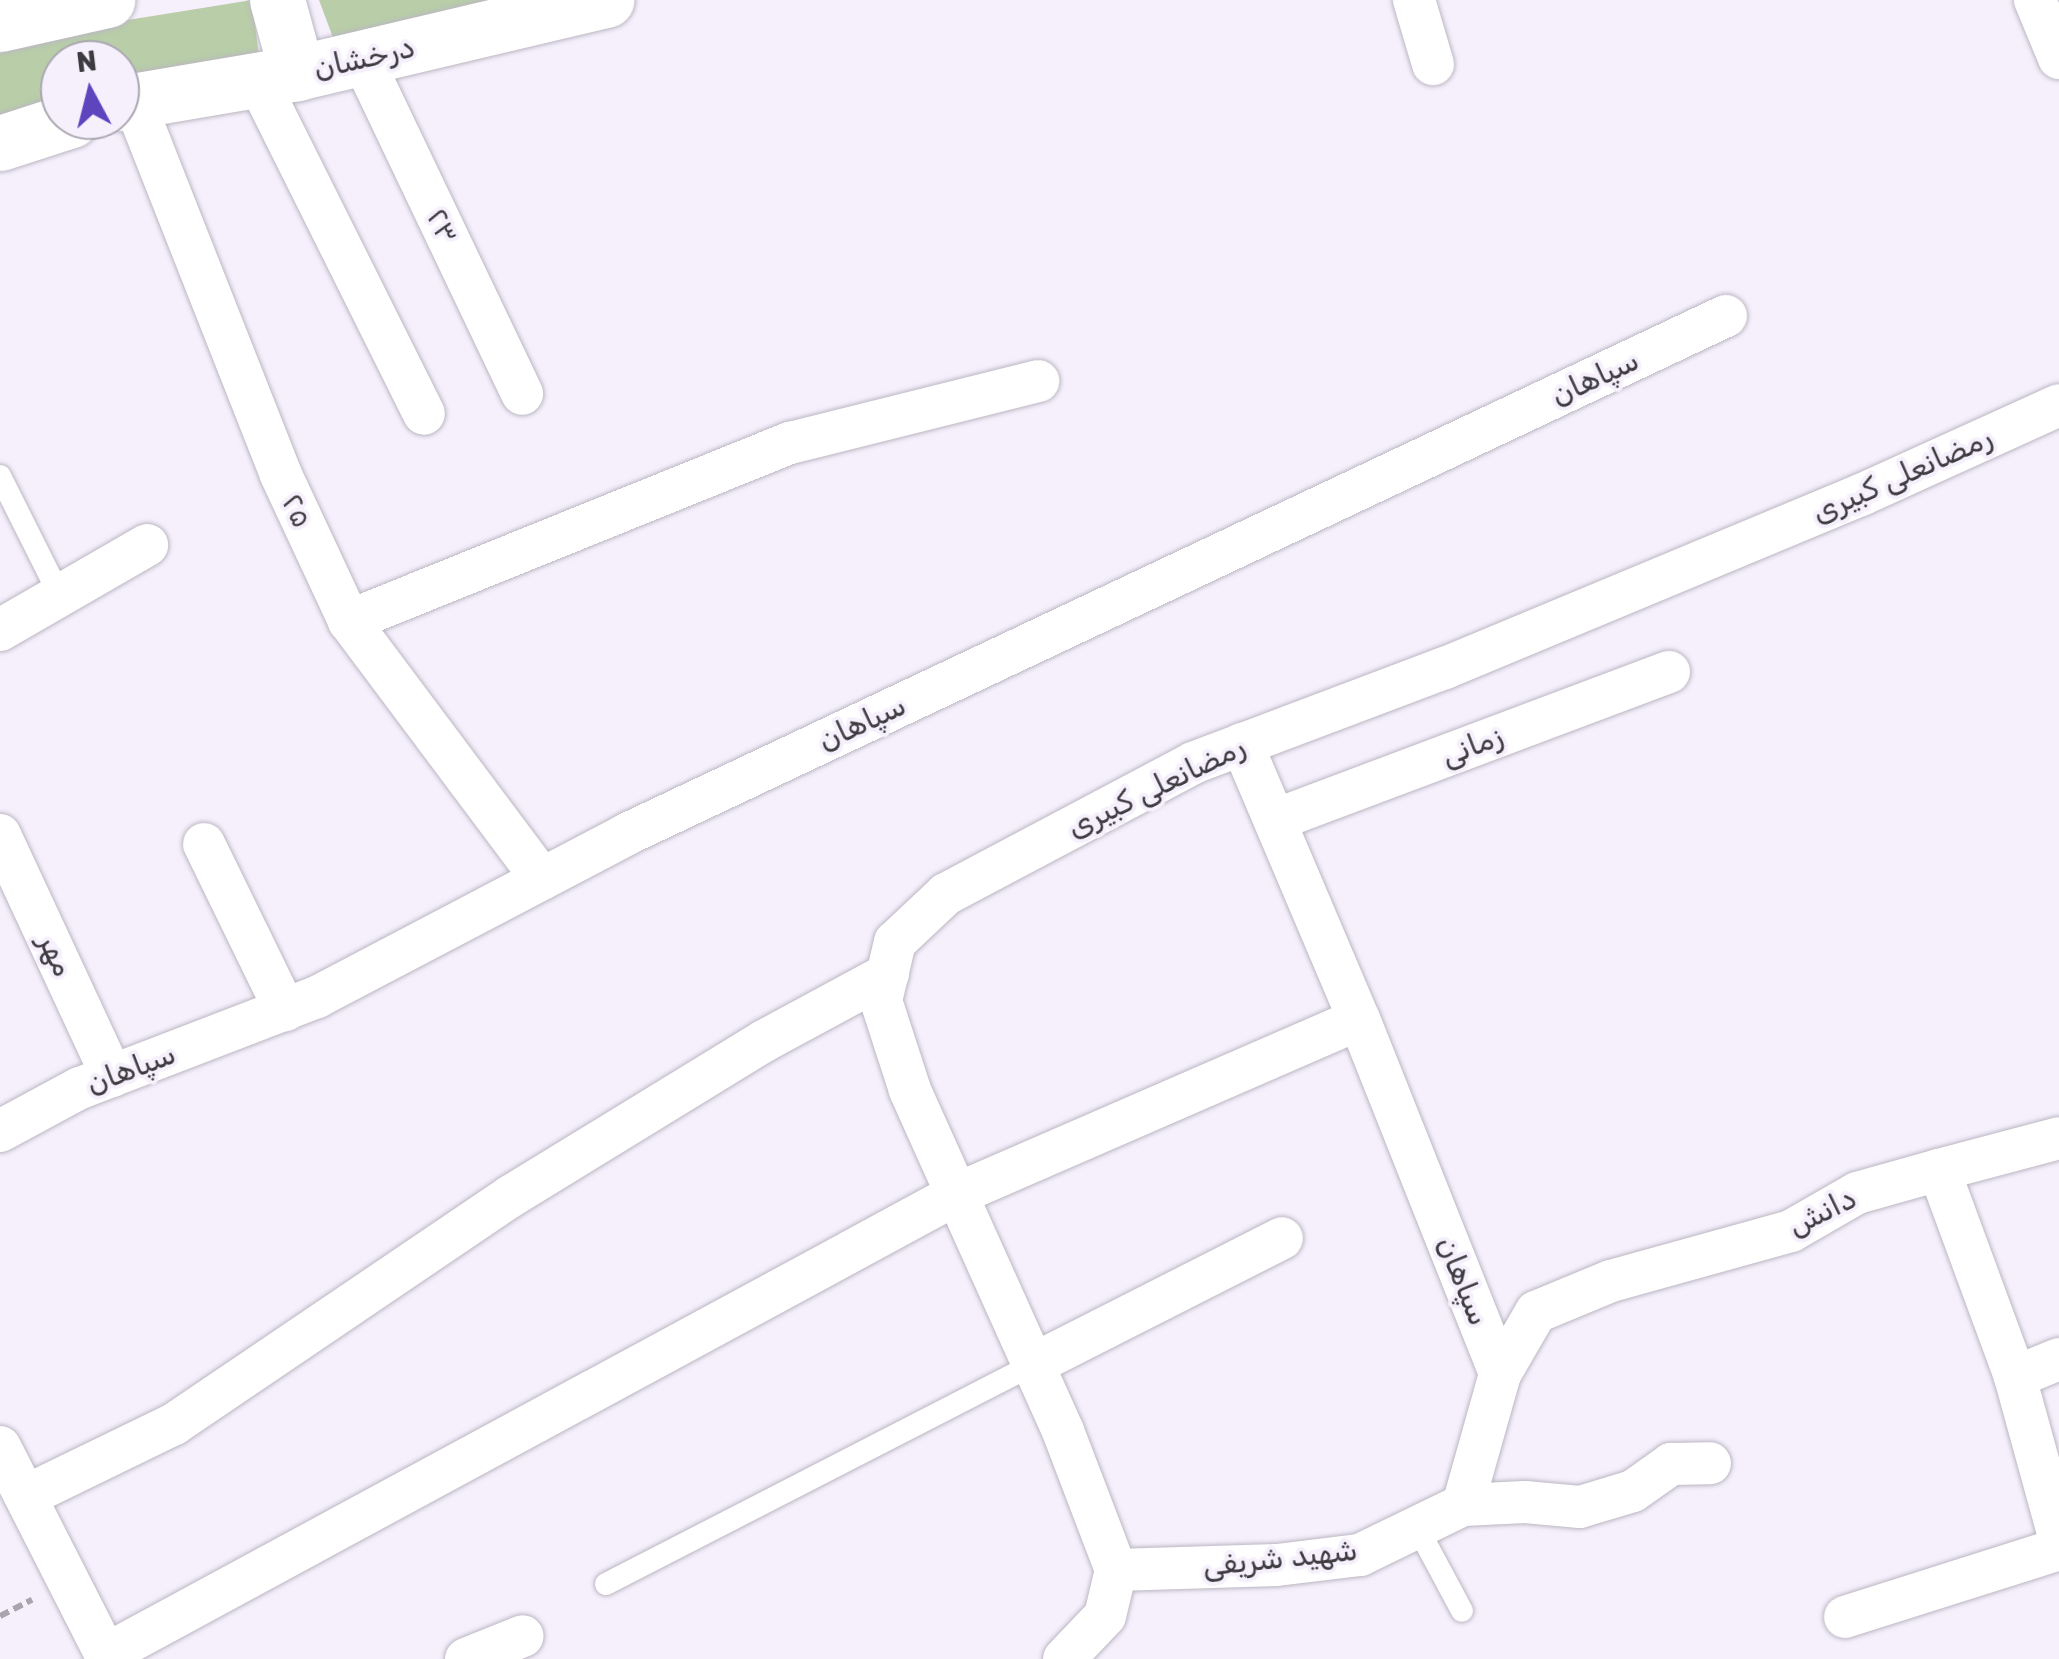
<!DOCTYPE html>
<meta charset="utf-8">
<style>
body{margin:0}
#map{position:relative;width:2059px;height:1659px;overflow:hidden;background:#f5f0fc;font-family:Rubik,Cairo,sans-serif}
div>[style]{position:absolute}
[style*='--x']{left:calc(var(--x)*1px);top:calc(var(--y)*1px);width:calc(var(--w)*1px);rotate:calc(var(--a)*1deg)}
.green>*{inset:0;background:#b8cda8}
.path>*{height:6px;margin-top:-3px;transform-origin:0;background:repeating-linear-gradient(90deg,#a9a5ae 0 10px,transparent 0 15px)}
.roads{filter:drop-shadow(0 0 2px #bbb6c2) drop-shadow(0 0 2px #bbb6c2)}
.service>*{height:22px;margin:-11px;padding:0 11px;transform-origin:11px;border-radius:11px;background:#fff}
.minor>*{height:42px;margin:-21px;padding:0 21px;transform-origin:21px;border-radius:21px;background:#fff}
.secondary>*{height:55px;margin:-27.5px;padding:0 27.5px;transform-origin:27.5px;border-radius:27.5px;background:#fff}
span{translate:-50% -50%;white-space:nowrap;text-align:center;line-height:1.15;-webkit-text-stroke:8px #f5f0fc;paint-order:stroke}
.street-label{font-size:30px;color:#3d3b40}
.north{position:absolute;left:40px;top:40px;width:100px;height:100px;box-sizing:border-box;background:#f5f0fc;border:2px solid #aba8b1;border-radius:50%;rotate:353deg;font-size:28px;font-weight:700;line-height:40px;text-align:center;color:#3d3b40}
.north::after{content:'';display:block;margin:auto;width:35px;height:45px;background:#5e45be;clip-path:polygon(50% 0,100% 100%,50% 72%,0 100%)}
</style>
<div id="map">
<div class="green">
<i style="clip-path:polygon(252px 0,260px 64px,120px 92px,120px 60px,60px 60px,60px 105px,0 120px,0 52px,103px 24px)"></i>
<i style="clip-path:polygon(319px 0,527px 0,335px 43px)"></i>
</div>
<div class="path">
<i style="--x:0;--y:1616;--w:36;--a:-27"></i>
</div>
<div class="roads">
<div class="service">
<i style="--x:0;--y:476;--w:134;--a:63.4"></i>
<i style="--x:1417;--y:1527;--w:95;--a:61.8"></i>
<i style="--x:606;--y:1584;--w:481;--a:-27.2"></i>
</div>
<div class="minor">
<i style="--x:1414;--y:0;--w:67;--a:73.5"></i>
<i style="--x:2035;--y:0;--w:63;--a:67.5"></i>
<i style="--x:362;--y:58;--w:372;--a:64.5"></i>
<i style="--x:257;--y:79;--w:374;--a:63.5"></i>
<i style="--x:133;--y:99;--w:404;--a:68.5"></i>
<i style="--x:281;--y:475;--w:161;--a:65"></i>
<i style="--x:349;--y:621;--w:322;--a:53.2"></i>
<i style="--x:349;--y:621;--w:476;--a:-22"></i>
<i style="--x:790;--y:443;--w:256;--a:-14"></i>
<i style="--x:0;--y:630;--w:170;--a:-30"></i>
<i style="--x:1242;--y:744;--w:299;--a:67"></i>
<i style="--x:1359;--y:1019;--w:382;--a:68.3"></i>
<i style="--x:1275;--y:820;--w:421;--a:-20.6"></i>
<i style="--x:0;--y:835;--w:266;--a:65.1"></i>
<i style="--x:204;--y:844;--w:185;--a:64"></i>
<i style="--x:0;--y:1131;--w:91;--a:-28.3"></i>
<i style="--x:80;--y:1088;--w:254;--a:-21"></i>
<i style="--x:317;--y:997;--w:350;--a:-27.7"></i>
<i style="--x:627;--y:834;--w:1215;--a:-25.24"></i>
<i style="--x:1939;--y:1170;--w:124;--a:-14.9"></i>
<i style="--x:1034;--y:1364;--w:278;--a:-26.9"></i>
<i style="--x:2015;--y:1377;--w:48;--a:-22.2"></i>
<i style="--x:0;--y:1447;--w:238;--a:63"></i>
<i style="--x:26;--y:1496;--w:165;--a:-25.9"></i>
<i style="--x:174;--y:1424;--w:407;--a:-34.1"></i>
<i style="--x:511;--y:1196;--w:297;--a:-31.5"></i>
<i style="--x:764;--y:1041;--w:141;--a:-28.4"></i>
<i style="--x:1463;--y:1505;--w:136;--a:-74.2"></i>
<i style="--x:1500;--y:1374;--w:72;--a:-59.9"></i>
<i style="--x:1536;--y:1312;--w:81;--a:-22.5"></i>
<i style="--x:1611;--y:1281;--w:187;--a:-15.5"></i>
<i style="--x:1791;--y:1231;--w:76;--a:-29.9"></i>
<i style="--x:1857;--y:1193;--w:85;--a:-15.7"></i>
<i style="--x:1939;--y:1170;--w:221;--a:69.8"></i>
<i style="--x:2015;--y:1377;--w:166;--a:74.6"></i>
<i style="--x:1116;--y:1570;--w:149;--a:-110.9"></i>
<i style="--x:1063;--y:1431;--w:374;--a:-114.2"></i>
<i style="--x:910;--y:1090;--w:94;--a:-108"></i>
<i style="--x:881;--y:1001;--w:61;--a:-76.7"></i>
<i style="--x:895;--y:942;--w:70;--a:-43.3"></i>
<i style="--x:946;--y:894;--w:280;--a:-27.9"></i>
<i style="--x:1193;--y:763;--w:269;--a:-20.7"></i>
<i style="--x:1445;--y:668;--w:451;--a:-22.6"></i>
<i style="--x:1861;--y:495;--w:217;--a:-24.4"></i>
<i style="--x:1845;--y:1617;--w:225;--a:-17.6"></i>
<i style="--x:105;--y:1655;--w:969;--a:-28.42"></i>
<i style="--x:957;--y:1194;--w:438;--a:-23.5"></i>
<i style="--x:466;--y:1659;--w:61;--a:-22"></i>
<i style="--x:1064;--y:1659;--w:59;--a:-46.4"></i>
<i style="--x:1105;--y:1616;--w:47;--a:-76.6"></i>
<i style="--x:1116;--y:1570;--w:161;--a:-1.8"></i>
<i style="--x:1277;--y:1565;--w:84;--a:-6.9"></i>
<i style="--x:1360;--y:1555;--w:114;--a:-25.9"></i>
<i style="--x:1463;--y:1505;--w:62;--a:-2.8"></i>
<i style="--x:1525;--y:1502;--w:55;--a:5.2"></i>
<i style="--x:1580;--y:1507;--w:55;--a:-16.8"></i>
<i style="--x:1633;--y:1491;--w:47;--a:-35.4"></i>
<i style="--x:1671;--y:1464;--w:39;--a:-1"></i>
</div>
<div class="secondary">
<i style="--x:277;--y:0;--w:76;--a:74.7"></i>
<i style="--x:0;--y:24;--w:110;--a:-12.6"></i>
<i style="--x:120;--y:103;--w:180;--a:-9.6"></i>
<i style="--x:297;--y:73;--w:318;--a:-13.3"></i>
<i style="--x:0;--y:143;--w:75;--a:-17.9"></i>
</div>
</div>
<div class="street-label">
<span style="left:364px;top:58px;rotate:-13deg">درخشان</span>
<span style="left:442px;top:226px;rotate:65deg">۲۳</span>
<span style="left:1595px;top:378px;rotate:-25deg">سپاهان</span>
<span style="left:1902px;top:475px;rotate:-24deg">رمضانعلی کبیری</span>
<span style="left:297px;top:511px;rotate:65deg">۲۵</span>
<span style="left:862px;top:723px;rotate:-25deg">سپاهان</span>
<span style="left:1472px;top:746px;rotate:-21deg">زمانی</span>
<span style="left:1156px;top:787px;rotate:-26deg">رمضانعلی کبیری</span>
<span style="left:56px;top:955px;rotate:65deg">مهر</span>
<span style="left:131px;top:1069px;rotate:-21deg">سپاهان</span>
<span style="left:1822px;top:1212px;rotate:-26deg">دانش</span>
<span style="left:1463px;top:1281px;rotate:68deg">سپاهان</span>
<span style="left:1280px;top:1558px;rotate:-6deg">شهید شریفی</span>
</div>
<div class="north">N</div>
</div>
